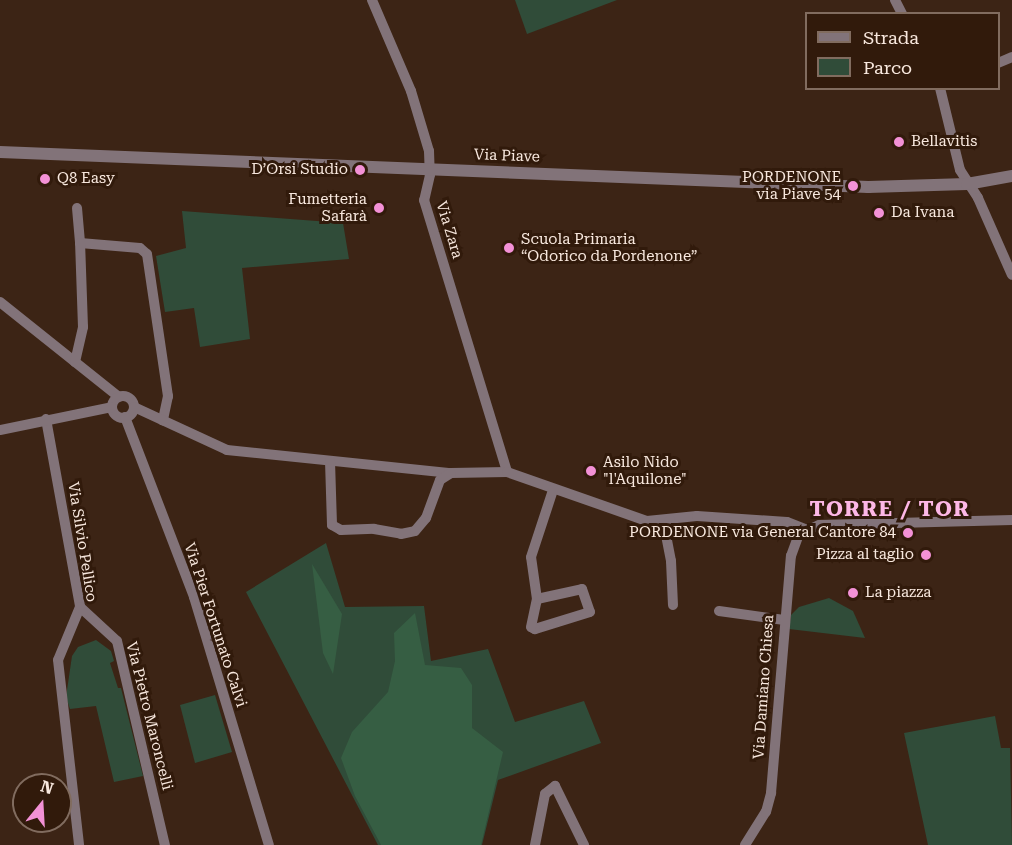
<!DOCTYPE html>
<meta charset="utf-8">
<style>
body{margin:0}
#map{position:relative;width:1012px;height:845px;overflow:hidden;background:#3c2415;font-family:"Roboto Serif",serif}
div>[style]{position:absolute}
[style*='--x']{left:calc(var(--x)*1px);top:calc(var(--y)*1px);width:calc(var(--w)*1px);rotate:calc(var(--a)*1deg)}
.green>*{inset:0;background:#304c39}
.forest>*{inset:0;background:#365e43}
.minor>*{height:10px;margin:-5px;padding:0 5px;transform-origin:5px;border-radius:5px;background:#827379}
.minor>.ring{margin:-5px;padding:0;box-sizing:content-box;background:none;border:10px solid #827379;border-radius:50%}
.tertiary>*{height:12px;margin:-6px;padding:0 6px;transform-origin:6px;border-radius:6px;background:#827379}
.dots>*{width:16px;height:16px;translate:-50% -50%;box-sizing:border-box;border:3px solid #311a0b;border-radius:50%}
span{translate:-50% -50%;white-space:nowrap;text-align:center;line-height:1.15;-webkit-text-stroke:6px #311a0b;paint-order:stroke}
.poi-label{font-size:15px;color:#f8e8de}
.left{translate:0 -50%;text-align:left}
.right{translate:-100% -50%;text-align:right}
.street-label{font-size:15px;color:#f8e8de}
.district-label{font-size:21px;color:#fdb7e6;font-weight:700;letter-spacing:1.5px}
.legend{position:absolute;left:805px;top:12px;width:195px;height:78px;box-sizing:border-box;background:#311a0b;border:2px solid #816c5f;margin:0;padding:8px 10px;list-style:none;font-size:18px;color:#f8e8de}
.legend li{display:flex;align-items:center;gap:12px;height:30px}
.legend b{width:30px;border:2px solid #816c5f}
.north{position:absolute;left:12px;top:773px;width:60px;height:60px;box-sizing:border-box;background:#311a0b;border:2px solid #816c5f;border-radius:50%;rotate:18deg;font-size:16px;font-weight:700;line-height:24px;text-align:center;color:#f8e8de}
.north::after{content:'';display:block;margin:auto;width:21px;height:27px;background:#f391d6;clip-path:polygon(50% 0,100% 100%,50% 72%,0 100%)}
</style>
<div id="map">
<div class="green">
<i style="clip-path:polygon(515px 0,617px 0,527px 34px)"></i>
<i style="clip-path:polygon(182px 211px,343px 223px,349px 259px,242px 268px,250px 339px,200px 347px,194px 308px,165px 312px,156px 256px,186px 248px)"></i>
<i style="clip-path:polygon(326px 543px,345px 607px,424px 606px,431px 661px,488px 649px,515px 722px,584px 701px,601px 743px,498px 780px,482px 845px,378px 845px,246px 592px)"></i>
<i style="clip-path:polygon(829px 598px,853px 611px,865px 638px,789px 629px,791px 615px,799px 607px)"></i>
<i style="clip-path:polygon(96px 640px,111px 651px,114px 661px,110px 663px,118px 688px,121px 688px,143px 776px,114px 782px,96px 706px,70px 709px,66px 697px,72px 656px,78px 647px)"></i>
<i style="clip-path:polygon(215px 695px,232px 752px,195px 763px,180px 705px)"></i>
<i style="clip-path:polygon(995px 716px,1001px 748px,1010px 748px,1012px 845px,928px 845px,904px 733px)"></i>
</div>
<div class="forest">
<i style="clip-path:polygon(312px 564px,342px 614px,333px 674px,323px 653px)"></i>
<i style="clip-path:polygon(415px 613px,425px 665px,461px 668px,472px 685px,472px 728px,503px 752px,481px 845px,381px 845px,355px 796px,341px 758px,352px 732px,388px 692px,395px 661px,394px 633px)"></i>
</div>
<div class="minor">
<i style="--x:372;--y:0;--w:99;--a:66.8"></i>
<i style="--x:411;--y:91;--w:63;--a:73.3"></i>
<i style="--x:429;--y:151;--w:24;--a:88"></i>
<i style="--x:430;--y:175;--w:26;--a:103"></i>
<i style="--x:424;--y:200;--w:284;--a:73"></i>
<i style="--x:895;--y:0;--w:16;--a:63"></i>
<i style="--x:998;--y:63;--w:15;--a:-23"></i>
<i style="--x:940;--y:88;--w:84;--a:76.3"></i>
<i style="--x:960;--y:170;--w:33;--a:57"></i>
<i style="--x:978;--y:198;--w:84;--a:66.2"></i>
<i style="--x:77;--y:208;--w:35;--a:85"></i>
<i style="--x:80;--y:243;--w:60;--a:4.8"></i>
<i style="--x:140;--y:248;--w:9;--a:41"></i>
<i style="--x:147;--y:254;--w:144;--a:81.6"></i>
<i style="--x:168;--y:396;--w:25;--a:102"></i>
<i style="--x:0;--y:302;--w:152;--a:38.6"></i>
<i style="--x:75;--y:362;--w:36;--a:-77"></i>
<i style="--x:83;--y:327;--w:84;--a:-92"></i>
<i class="ring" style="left:112px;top:396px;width:12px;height:12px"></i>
<i style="--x:134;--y:407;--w:102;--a:24.8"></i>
<i style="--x:227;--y:450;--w:225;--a:5.9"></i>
<i style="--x:451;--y:473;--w:56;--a:-1"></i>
<i style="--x:507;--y:472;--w:148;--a:19.3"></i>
<i style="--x:647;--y:521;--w:50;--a:-5.7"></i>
<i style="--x:697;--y:516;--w:90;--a:3.8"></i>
<i style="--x:787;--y:522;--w:19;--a:21"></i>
<i style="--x:125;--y:417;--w:193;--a:69"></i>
<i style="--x:194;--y:597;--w:259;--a:73.2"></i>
<i style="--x:46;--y:419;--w:191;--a:79.7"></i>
<i style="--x:80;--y:607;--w:57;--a:112.5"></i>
<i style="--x:58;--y:660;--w:186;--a:83.5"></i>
<i style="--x:0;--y:430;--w:114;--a:-11.6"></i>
<i style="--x:330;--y:461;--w:64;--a:88.2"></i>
<i style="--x:332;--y:525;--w:10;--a:29"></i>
<i style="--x:341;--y:530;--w:33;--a:-2"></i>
<i style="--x:374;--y:529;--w:27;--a:10"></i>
<i style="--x:401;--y:534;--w:14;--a:-12"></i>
<i style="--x:415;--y:531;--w:17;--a:-50"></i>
<i style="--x:426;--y:518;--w:40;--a:-69.8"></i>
<i style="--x:440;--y:480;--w:13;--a:-32"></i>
<i style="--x:670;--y:520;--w:11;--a:117"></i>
<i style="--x:665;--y:530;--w:32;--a:79"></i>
<i style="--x:671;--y:561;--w:44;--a:87.4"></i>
<i style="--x:537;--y:599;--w:46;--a:-12.5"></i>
<i style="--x:582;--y:589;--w:24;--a:71"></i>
<i style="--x:590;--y:612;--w:58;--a:162.8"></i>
<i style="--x:535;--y:629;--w:4;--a:-153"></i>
<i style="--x:531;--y:627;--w:29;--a:-78"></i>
<i style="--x:537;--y:599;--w:42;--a:-98.1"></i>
<i style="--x:531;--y:557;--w:71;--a:-71.8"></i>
<i style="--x:80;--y:607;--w:50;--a:42.6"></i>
<i style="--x:117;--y:641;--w:210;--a:76.8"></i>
<i style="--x:719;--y:611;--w:66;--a:7.9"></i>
<i style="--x:535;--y:845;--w:52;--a:-78.9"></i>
<i style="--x:545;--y:794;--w:13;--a:-39"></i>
<i style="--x:555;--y:786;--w:66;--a:63.8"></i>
<i style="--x:745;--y:845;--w:39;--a:-58"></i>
<i style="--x:766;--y:812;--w:20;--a:-75"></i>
<i style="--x:771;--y:793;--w:238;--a:-85.2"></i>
<i style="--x:791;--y:556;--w:23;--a:-70"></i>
<i style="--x:799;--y:534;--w:22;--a:-24"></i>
<i style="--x:819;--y:525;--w:193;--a:-1.5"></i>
</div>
<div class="tertiary">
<i style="--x:0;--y:152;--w:869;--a:2.31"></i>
<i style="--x:868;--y:187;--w:99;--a:-1.7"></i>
<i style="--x:967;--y:184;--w:46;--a:-10.1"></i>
</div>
<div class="dots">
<i style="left:899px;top:142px;background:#f391d6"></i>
<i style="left:360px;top:170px;background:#f391d6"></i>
<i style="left:45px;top:179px;background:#f391d6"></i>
<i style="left:853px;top:186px;background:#f391d6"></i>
<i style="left:379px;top:208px;background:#f391d6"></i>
<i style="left:879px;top:213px;background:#f391d6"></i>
<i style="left:509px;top:248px;background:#f391d6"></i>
<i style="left:591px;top:471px;background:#f391d6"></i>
<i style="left:908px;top:533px;background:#f391d6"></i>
<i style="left:926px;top:555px;background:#f391d6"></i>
<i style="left:853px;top:593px;background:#f391d6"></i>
</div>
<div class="poi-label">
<span class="left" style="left:911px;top:142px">Bellavitis</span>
<span class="right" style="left:348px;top:170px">D’Orsi Studio</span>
<span class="right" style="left:841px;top:186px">PORDENONE<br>via Piave 54</span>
<span class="left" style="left:57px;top:179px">Q8 Easy</span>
<span class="right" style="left:367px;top:208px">Fumetteria<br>Safarà</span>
<span class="left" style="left:891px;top:213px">Da Ivana</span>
<span class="left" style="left:521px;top:248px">Scuola Primaria<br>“Odorico da Pordenone”</span>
<span class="left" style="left:603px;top:471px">Asilo Nido<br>"l'Aquilone"</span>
<span class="right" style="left:896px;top:533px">PORDENONE via General Cantore 84</span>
<span class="right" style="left:914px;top:555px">Pizza al taglio</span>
<span class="left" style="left:865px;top:593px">La piazza</span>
</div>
<div class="street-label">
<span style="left:507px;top:156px;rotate:2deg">Via Piave</span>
<span style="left:449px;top:230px;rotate:73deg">Via Zara</span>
<span style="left:82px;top:542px;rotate:81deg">Via Silvio Pellico</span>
<span style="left:215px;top:625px;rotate:72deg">Via Pier Fortunato Calvi</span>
<span style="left:764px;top:687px;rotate:-86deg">Via Damiano Chiesa</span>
<span style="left:149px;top:716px;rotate:76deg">Via Pietro Maroncelli</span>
</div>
<div class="district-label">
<span style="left:890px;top:509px">TORRE / TOR</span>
</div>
<ul class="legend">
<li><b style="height:8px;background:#827379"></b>Strada</li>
<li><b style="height:16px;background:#304c39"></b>Parco</li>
</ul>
<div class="north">N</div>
</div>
